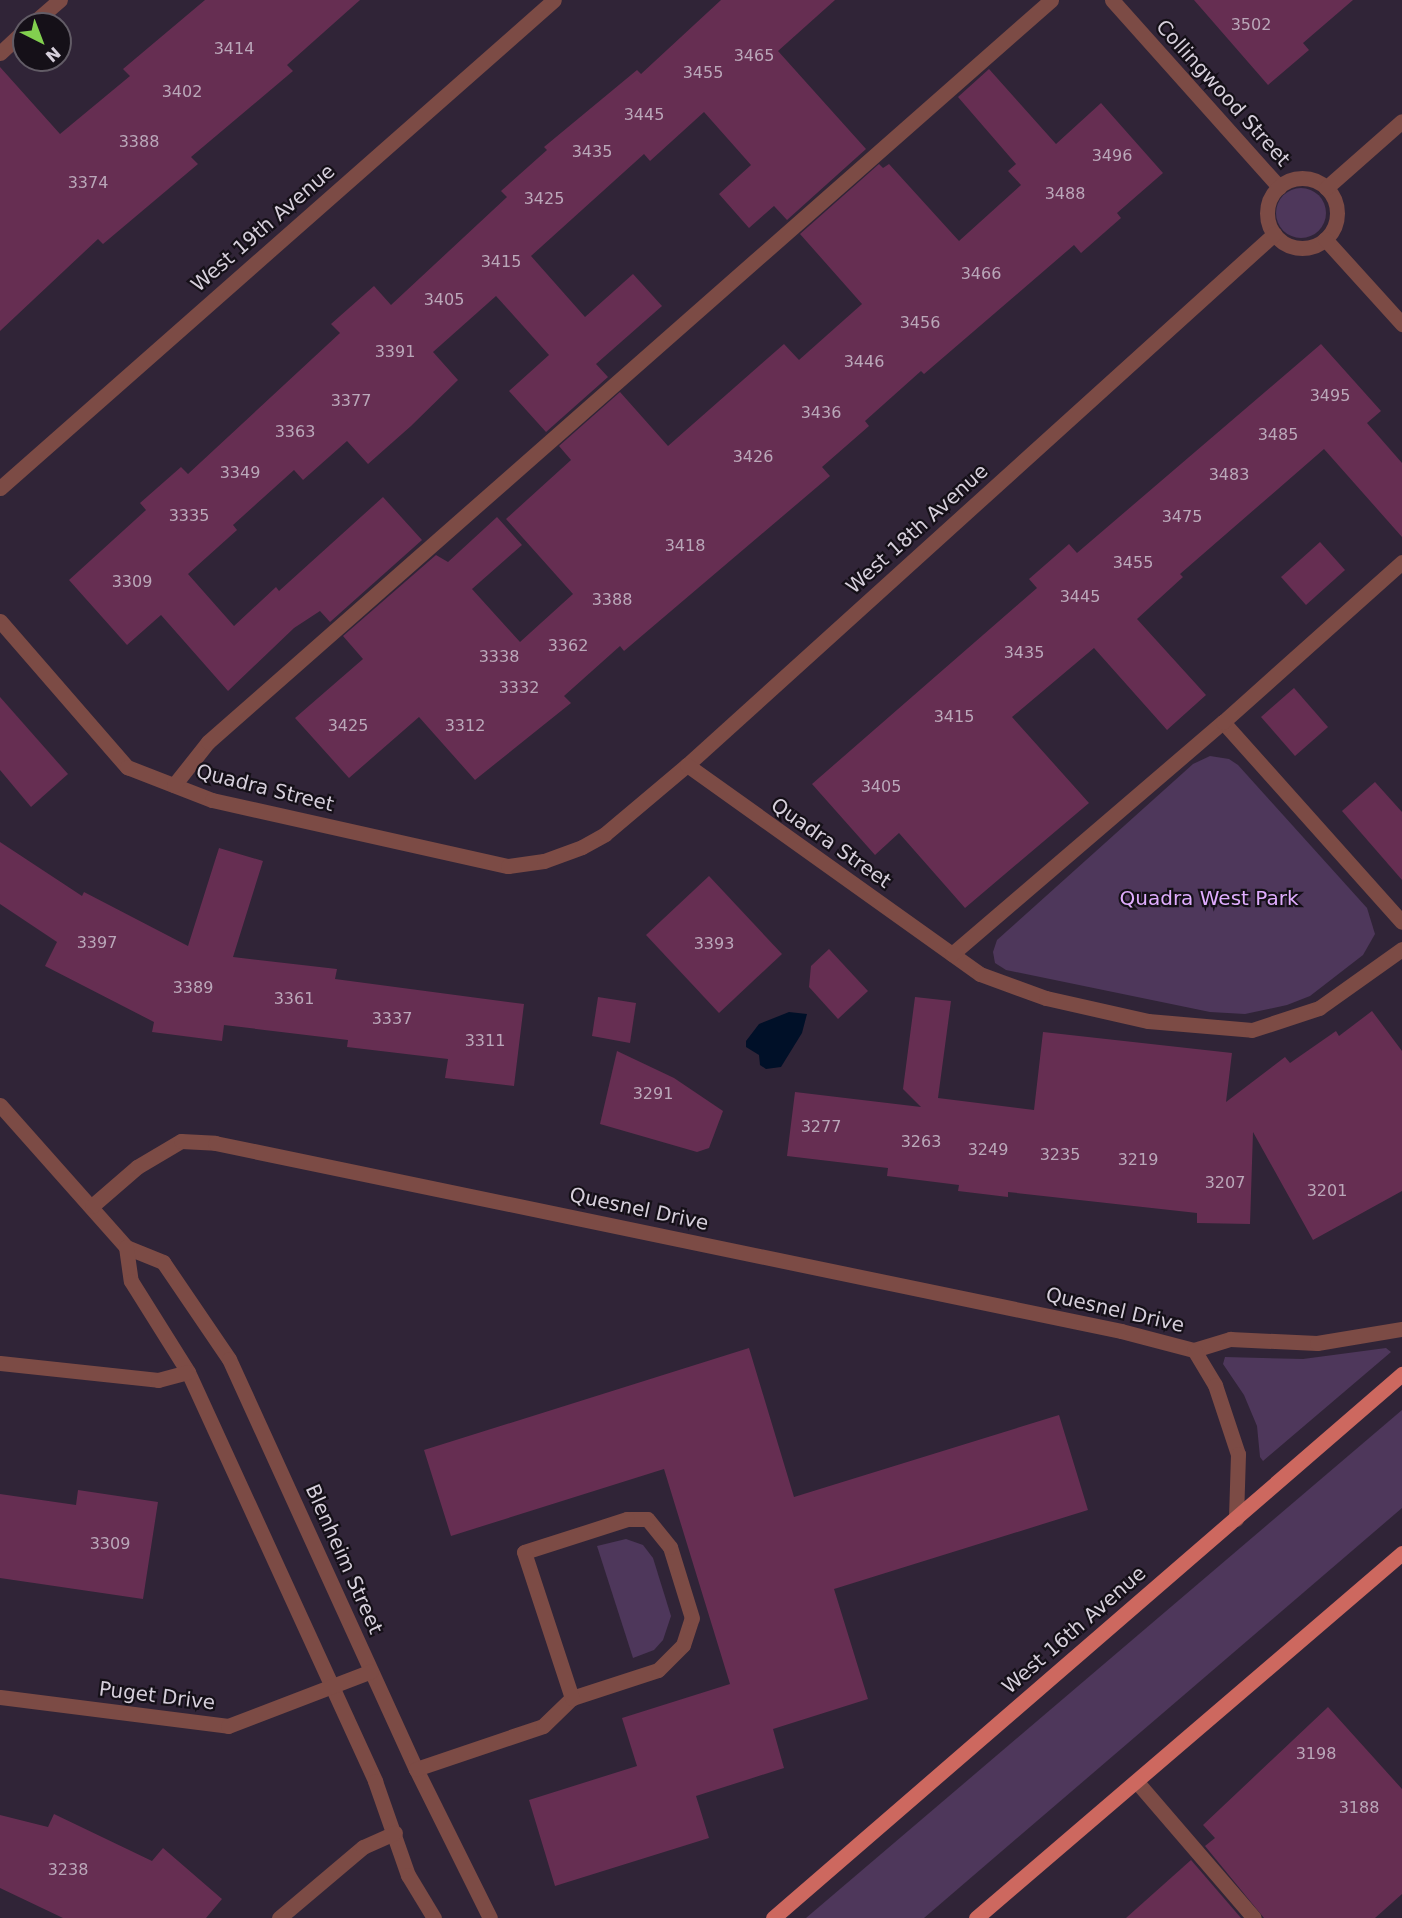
<!DOCTYPE html>
<style>
body{margin:0}
#map{position:relative;width:1402px;height:1918px;overflow:hidden;background:#302437;font-family:"DejaVu Sans",sans-serif}
div>[style]{position:absolute}
[style*='--x']{left:calc(var(--x)*1px);top:calc(var(--y)*1px);width:calc(var(--w)*1px);rotate:calc(var(--a)*1deg)}
.green>*{inset:0;background:#4e375b}
.round{border-radius:50%}
.water>*{inset:0;background:#001028}
.building>*{inset:0;background:#662e52}
.minor>*{height:15px;margin:-7.5px;padding:0 7.5px;transform-origin:7.5px;border-radius:7.5px;background:#7c4b45}
.minor>.ring{margin:-7.5px;padding:0;box-sizing:content-box;background:none;border:15px solid #7c4b45;border-radius:50%}
.major>*{height:15px;margin:-7.5px;padding:0 7.5px;transform-origin:7.5px;border-radius:7.5px;background:#cd685f}
span{translate:-50% -50%;white-space:nowrap;text-align:center;line-height:1.15;-webkit-text-stroke:4.5px #151018;paint-order:stroke}
.number-label{font-size:16px;color:#baa7b9}
.number-label span{-webkit-text-stroke-width:0}
.street-label{font-size:20px;color:#d6cfdb}
.park-label{font-size:20px;color:#e0adfe}
.north{position:absolute;left:12px;top:12px;width:60px;height:60px;box-sizing:border-box;background:#151018;border:2px solid #625c66;border-radius:50%;rotate:138deg;font-size:16px;font-weight:700;line-height:24px;text-align:center;color:#d6cfdb}
.north::after{content:'';display:block;margin:auto;width:21px;height:27px;background:#82d04f;clip-path:polygon(50% 0,100% 100%,50% 72%,0 100%)}
</style>
<div id="map">
<div class="green">
<i class="round" style="left:1276px;top:188px;width:50px;height:50px"></i>
<i style="clip-path:polygon(1210px 756px,1229px 759px,1238px 765px,1367px 908px,1375px 934px,1363px 955px,1310px 996px,1287px 1005px,1245px 1014px,1210px 1012px,1006px 970px,995px 963px,993px 952px,997px 940px,1193px 764px)"></i>
<i style="clip-path:polygon(1386px 1348px,1391px 1352px,1263px 1461px,1260px 1457px,1257px 1426px,1244px 1395px,1223px 1364px,1225px 1357px,1303px 1359px)"></i>
<i style="clip-path:polygon(1402px 1410px,1402px 1508px,924px 1918px,806px 1918px)"></i>
<i style="clip-path:polygon(626px 1539px,643px 1545px,653px 1558px,671px 1616px,663px 1640px,654px 1650px,633px 1658px,597px 1546px)"></i>
</div>
<div class="water">
<i style="clip-path:polygon(789px 1012px,807px 1014px,802px 1033px,781px 1067px,766px 1069px,760px 1065px,759px 1055px,746px 1047px,746px 1041px,759px 1024px)"></i>
</div>
<div class="building">
<i style="clip-path:polygon(205px 0,360px 0,287px 65px,293px 71px,191px 157px,198px 164px,103px 244px,98px 239px,0 331px,0 67px,60px 134px,130px 76px,123px 69px)"></i>
<i style="clip-path:polygon(721px 0,835px 0,778px 51px,866px 149px,787px 220px,774px 206px,749px 228px,719px 194px,751px 165px,704px 112px,650px 161px,644px 154px,531px 256px,585px 317px,633px 274px,662px 306px,596px 364px,608px 377px,546px 432px,509px 391px,549px 355px,496px 296px,433px 352px,458px 380px,411px 426px,368px 464px,347px 441px,303px 480px,294px 470px,233px 525px,237px 530px,188px 574px,234px 626px,276px 587px,279px 591px,383px 497px,422px 540px,330px 622px,320px 611px,294px 628px,228px 691px,161px 615px,127px 645px,69px 580px,146px 510px,140px 503px,181px 467px,188px 474px,340px 333px,331px 324px,374px 286px,391px 305px,507px 197px,501px 191px,547px 150px,544px 147px,637px 70px,641px 74px)"></i>
<i style="clip-path:polygon(1194px 0,1353px 0,1303px 43px,1309px 50px,1268px 85px)"></i>
<i style="clip-path:polygon(989px 69px,1056px 144px,1101px 103px,1163px 173px,1117px 213px,1121px 218px,1081px 253px,1074px 245px,924px 374px,921px 371px,865px 421px,869px 426px,822px 467px,830px 476px,624px 651px,620px 646px,564px 696px,571px 703px,475px 780px,419px 717px,349px 778px,295px 718px,363px 659px,343px 636px,436px 555px,448px 562px,497px 517px,522px 545px,472px 589px,520px 642px,573px 594px,506px 519px,571px 460px,559px 446px,620px 392px,668px 446px,784px 344px,799px 360px,862px 304px,800px 234px,879px 164px,883px 168px,889px 164px,959px 241px,1021px 185px,1008px 171px,1016px 164px,958px 97px)"></i>
<i style="clip-path:polygon(1321px 344px,1381px 411px,1367px 423px,1402px 463px,1402px 537px,1324px 449px,1180px 574px,1183px 577px,1137px 619px,1206px 695px,1167px 730px,1094px 648px,1012px 717px,1089px 803px,965px 908px,899px 833px,875px 855px,812px 784px,1037px 588px,1029px 579px,1069px 544px,1077px 553px)"></i>
<i style="clip-path:polygon(1320px 542px,1345px 570px,1306px 605px,1281px 577px)"></i>
<i style="clip-path:polygon(1294px 688px,1328px 727px,1295px 756px,1261px 717px)"></i>
<i style="clip-path:polygon(0 697px,68px 774px,31px 807px,0 770px)"></i>
<i style="clip-path:polygon(1375px 782px,1402px 812px,1402px 880px,1342px 811px)"></i>
<i style="clip-path:polygon(0 842px,82px 896px,84px 892px,188px 946px,219px 848px,263px 861px,233px 957px,337px 969px,335px 979px,524px 1004px,514px 1086px,445px 1078px,448px 1059px,347px 1047px,348px 1040px,224px 1025px,222px 1041px,152px 1032px,154px 1022px,45px 966px,57px 942px,0 904px)"></i>
<i style="clip-path:polygon(709px 876px,782px 954px,719px 1013px,646px 935px)"></i>
<i style="clip-path:polygon(829px 949px,868px 991px,838px 1019px,809px 987px,811px 966px)"></i>
<i style="clip-path:polygon(598px 997px,636px 1003px,630px 1043px,592px 1036px)"></i>
<i style="clip-path:polygon(915px 997px,951px 1001px,938px 1098px,1034px 1110px,1043px 1032px,1232px 1053px,1226px 1102px,1285px 1057px,1290px 1063px,1336px 1031px,1339px 1036px,1372px 1011px,1402px 1051px,1402px 1191px,1313px 1240px,1253px 1132px,1250px 1224px,1197px 1223px,1197px 1213px,1008px 1192px,1008px 1197px,958px 1191px,959px 1185px,887px 1176px,888px 1168px,787px 1156px,795px 1092px,921px 1107px,903px 1089px)"></i>
<i style="clip-path:polygon(617px 1051px,674px 1078px,723px 1111px,709px 1148px,697px 1152px,600px 1124px)"></i>
<i style="clip-path:polygon(749px 1348px,794px 1497px,1059px 1415px,1088px 1510px,834px 1589px,868px 1699px,773px 1729px,784px 1768px,696px 1796px,709px 1838px,555px 1886px,529px 1800px,637px 1766px,622px 1718px,730px 1684px,664px 1469px,451px 1536px,424px 1450px)"></i>
<i style="clip-path:polygon(78px 1490px,158px 1502px,143px 1599px,0 1578px,0 1494px,76px 1505px)"></i>
<i style="clip-path:polygon(1328px 1707px,1402px 1789px,1402px 1894px,1375px 1918px,1264px 1918px,1205px 1846px,1215px 1838px,1203px 1825px)"></i>
<i style="clip-path:polygon(54px 1814px,152px 1861px,163px 1848px,222px 1899px,206px 1918px,63px 1918px,0 1888px,0 1815px,48px 1827px)"></i>
<i style="clip-path:polygon(1191px 1860px,1241px 1918px,1126px 1918px)"></i>
</div>
<div class="minor">
<i style="--x:1112;--y:0;--w:251;--a:48.2"></i>
<i style="--x:32;--y:24;--w:37;--a:-41"></i>
<i style="--x:0;--y:53;--w:33;--a:-43"></i>
<i class="ring" style="left:1267px;top:178px;width:55px;height:55px"></i>
<i style="--x:1326;--y:188;--w:101;--a:-41.4"></i>
<i style="--x:1325;--y:239;--w:115;--a:47.8"></i>
<i style="--x:0;--y:488;--w:738;--a:-41.38"></i>
<i style="--x:0;--y:621;--w:194;--a:49"></i>
<i style="--x:127;--y:767;--w:91;--a:21.2"></i>
<i style="--x:212;--y:800;--w:303;--a:12.6"></i>
<i style="--x:508;--y:866;--w:36;--a:-8"></i>
<i style="--x:544;--y:861;--w:40;--a:-20.2"></i>
<i style="--x:582;--y:847;--w:26;--a:-29"></i>
<i style="--x:605;--y:834;--w:107;--a:-40.1"></i>
<i style="--x:687;--y:765;--w:792;--a:-42.13"></i>
<i style="--x:1223;--y:722;--w:268;--a:48.2"></i>
<i style="--x:687;--y:765;--w:360;--a:35.5"></i>
<i style="--x:980;--y:974;--w:70;--a:20"></i>
<i style="--x:1046;--y:998;--w:105;--a:12.7"></i>
<i style="--x:1148;--y:1021;--w:104;--a:4.9"></i>
<i style="--x:1252;--y:1030;--w:71;--a:-18.2"></i>
<i style="--x:1319;--y:1008;--w:102;--a:-35.4"></i>
<i style="--x:174;--y:785;--w:55;--a:-51.7"></i>
<i style="--x:208;--y:742;--w:1123;--a:-41.35"></i>
<i style="--x:952;--y:954;--w:357;--a:-40.6"></i>
<i style="--x:1223;--y:722;--w:240;--a:-41.8"></i>
<i style="--x:0;--y:1105;--w:190;--a:48.4"></i>
<i style="--x:126;--y:1247;--w:40;--a:22"></i>
<i style="--x:163;--y:1262;--w:117;--a:55.8"></i>
<i style="--x:229;--y:1359;--w:451;--a:65.5"></i>
<i style="--x:416;--y:1769;--w:166;--a:63.6"></i>
<i style="--x:92;--y:1206;--w:60;--a:-40.9"></i>
<i style="--x:137;--y:1167;--w:51;--a:-30.6"></i>
<i style="--x:181;--y:1141;--w:34;--a:3"></i>
<i style="--x:215;--y:1143;--w:925;--a:11.72"></i>
<i style="--x:1121;--y:1331;--w:75;--a:14.6"></i>
<i style="--x:1194;--y:1350;--w:38;--a:-17"></i>
<i style="--x:1230;--y:1339;--w:87;--a:2.6"></i>
<i style="--x:1317;--y:1343;--w:86;--a:-9.4"></i>
<i style="--x:126;--y:1247;--w:34;--a:82"></i>
<i style="--x:131;--y:1281;--w:107;--a:57.9"></i>
<i style="--x:188;--y:1372;--w:450;--a:65.4"></i>
<i style="--x:375;--y:1781;--w:100;--a:70.7"></i>
<i style="--x:408;--y:1875;--w:50;--a:58.8"></i>
<i style="--x:1194;--y:1350;--w:41;--a:59"></i>
<i style="--x:1215;--y:1385;--w:73;--a:71.6"></i>
<i style="--x:1238;--y:1454;--w:65;--a:91.8"></i>
<i style="--x:0;--y:1363;--w:159;--a:6.1"></i>
<i style="--x:158;--y:1380;--w:31;--a:-15"></i>
<i style="--x:0;--y:1697;--w:230;--a:7.2"></i>
<i style="--x:228;--y:1726;--w:153;--a:-21"></i>
<i style="--x:416;--y:1769;--w:134;--a:-18.7"></i>
<i style="--x:543;--y:1726;--w:40;--a:-44"></i>
<i style="--x:572;--y:1698;--w:90;--a:-18"></i>
<i style="--x:658;--y:1670;--w:35;--a:-45"></i>
<i style="--x:683;--y:1645;--w:28;--a:-72"></i>
<i style="--x:692;--y:1618;--w:74;--a:-107.2"></i>
<i style="--x:670;--y:1547;--w:36;--a:-129"></i>
<i style="--x:647;--y:1519;--w:20;--a:180"></i>
<i style="--x:627;--y:1519;--w:108;--a:162.2"></i>
<i style="--x:524;--y:1552;--w:154;--a:71.8"></i>
<i style="--x:1137;--y:1782;--w:179;--a:49.3"></i>
<i style="--x:279;--y:1918;--w:110;--a:-40.2"></i>
<i style="--x:363;--y:1847;--w:35;--a:-24"></i>
</div>
<div class="major">
<i style="--x:773;--y:1918;--w:832;--a:-40.86"></i>
<i style="--x:976;--y:1918;--w:561;--a:-40.59"></i>
</div>
<div class="number-label">
<span style="left:1251px;top:25px">3502</span>
<span style="left:234px;top:49px">3414</span>
<span style="left:754px;top:56px">3465</span>
<span style="left:703px;top:73px">3455</span>
<span style="left:182px;top:92px">3402</span>
<span style="left:644px;top:115px">3445</span>
<span style="left:139px;top:142px">3388</span>
<span style="left:592px;top:152px">3435</span>
<span style="left:1112px;top:156px">3496</span>
<span style="left:88px;top:183px">3374</span>
<span style="left:1065px;top:194px">3488</span>
<span style="left:544px;top:199px">3425</span>
<span style="left:501px;top:262px">3415</span>
<span style="left:981px;top:274px">3466</span>
<span style="left:444px;top:300px">3405</span>
<span style="left:920px;top:323px">3456</span>
<span style="left:395px;top:352px">3391</span>
<span style="left:864px;top:362px">3446</span>
<span style="left:1330px;top:396px">3495</span>
<span style="left:351px;top:401px">3377</span>
<span style="left:821px;top:413px">3436</span>
<span style="left:295px;top:432px">3363</span>
<span style="left:1278px;top:435px">3485</span>
<span style="left:753px;top:457px">3426</span>
<span style="left:240px;top:473px">3349</span>
<span style="left:1229px;top:475px">3483</span>
<span style="left:189px;top:516px">3335</span>
<span style="left:1182px;top:517px">3475</span>
<span style="left:685px;top:546px">3418</span>
<span style="left:1133px;top:563px">3455</span>
<span style="left:132px;top:582px">3309</span>
<span style="left:1080px;top:597px">3445</span>
<span style="left:612px;top:600px">3388</span>
<span style="left:568px;top:646px">3362</span>
<span style="left:1024px;top:653px">3435</span>
<span style="left:499px;top:657px">3338</span>
<span style="left:519px;top:688px">3332</span>
<span style="left:954px;top:717px">3415</span>
<span style="left:348px;top:726px">3425</span>
<span style="left:465px;top:726px">3312</span>
<span style="left:881px;top:787px">3405</span>
<span style="left:97px;top:943px">3397</span>
<span style="left:714px;top:944px">3393</span>
<span style="left:193px;top:988px">3389</span>
<span style="left:294px;top:999px">3361</span>
<span style="left:392px;top:1019px">3337</span>
<span style="left:485px;top:1041px">3311</span>
<span style="left:653px;top:1094px">3291</span>
<span style="left:821px;top:1127px">3277</span>
<span style="left:921px;top:1142px">3263</span>
<span style="left:988px;top:1150px">3249</span>
<span style="left:1060px;top:1155px">3235</span>
<span style="left:1138px;top:1160px">3219</span>
<span style="left:1225px;top:1183px">3207</span>
<span style="left:1327px;top:1191px">3201</span>
<span style="left:110px;top:1544px">3309</span>
<span style="left:1316px;top:1754px">3198</span>
<span style="left:1359px;top:1808px">3188</span>
<span style="left:68px;top:1870px">3238</span>
</div>
<div class="street-label">
<span style="left:1223px;top:93px;rotate:48deg">Collingwood Street</span>
<span style="left:263px;top:228px;rotate:-41deg">West 19th Avenue</span>
<span style="left:917px;top:529px;rotate:-42deg">West 18th Avenue</span>
<span style="left:265px;top:788px;rotate:14deg">Quadra Street</span>
<span style="left:831px;top:843px;rotate:35deg">Quadra Street</span>
<span style="left:639px;top:1209px;rotate:12deg">Quesnel Drive</span>
<span style="left:1115px;top:1310px;rotate:13deg">Quesnel Drive</span>
<span style="left:344px;top:1559px;rotate:66deg">Blenheim Street</span>
<span style="left:1074px;top:1630px;rotate:-41deg">West 16th Avenue</span>
<span style="left:157px;top:1696px;rotate:7deg">Puget Drive</span>
</div>
<div class="park-label">
<span style="left:1209px;top:898px">Quadra West Park</span>
</div>
<div class="north">N</div>
</div>
